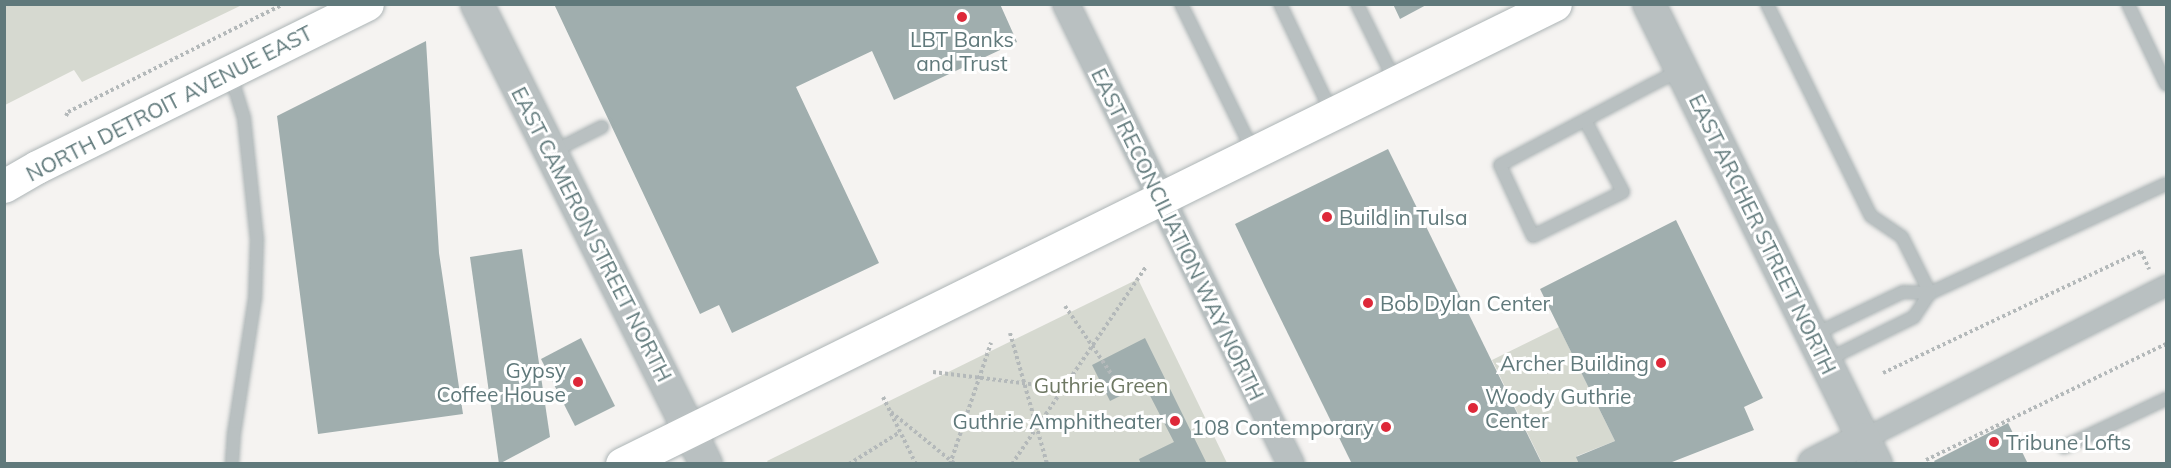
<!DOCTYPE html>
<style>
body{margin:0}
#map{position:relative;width:2171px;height:468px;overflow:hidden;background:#f5f3f1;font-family:Mulish,sans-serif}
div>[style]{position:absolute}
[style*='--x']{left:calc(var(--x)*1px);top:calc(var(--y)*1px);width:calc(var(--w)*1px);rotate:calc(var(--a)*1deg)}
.green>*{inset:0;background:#d6d9d0}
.building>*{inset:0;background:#a0aeae}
.path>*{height:4px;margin-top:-2px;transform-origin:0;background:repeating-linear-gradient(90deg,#b4b9ba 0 3px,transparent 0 6px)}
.roads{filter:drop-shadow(0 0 2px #adb5b6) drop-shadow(0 0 2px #adb5b6)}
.service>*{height:12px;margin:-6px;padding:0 6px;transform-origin:6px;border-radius:6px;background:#b9c0c1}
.pedestrian>*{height:20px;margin:-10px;padding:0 10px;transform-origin:10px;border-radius:10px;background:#b9c0c1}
.minor>*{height:26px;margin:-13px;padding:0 13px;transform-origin:13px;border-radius:13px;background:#b9c0c1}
.tertiary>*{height:32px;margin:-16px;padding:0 16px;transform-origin:16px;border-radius:16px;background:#b9c0c1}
.primary>*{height:33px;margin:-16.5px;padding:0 16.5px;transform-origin:16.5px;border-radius:16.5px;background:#fff}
.dots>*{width:16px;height:16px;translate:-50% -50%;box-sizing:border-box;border:3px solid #fff;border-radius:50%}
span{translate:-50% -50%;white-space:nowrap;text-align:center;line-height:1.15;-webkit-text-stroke:6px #fff;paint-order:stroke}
.poi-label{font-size:21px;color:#60797b}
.left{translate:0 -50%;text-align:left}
.right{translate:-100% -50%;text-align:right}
.street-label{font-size:21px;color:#60797b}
.park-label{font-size:21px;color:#6e7863}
.frame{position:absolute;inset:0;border:6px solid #60797b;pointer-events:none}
</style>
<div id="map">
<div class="green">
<i style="clip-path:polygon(5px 4px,242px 4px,242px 5px,82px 82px,74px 70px,5px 105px)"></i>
<i style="clip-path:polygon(1138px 279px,1227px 463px,769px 464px,767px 461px)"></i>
<i style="clip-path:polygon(1559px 327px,1615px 441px,1577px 456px,1579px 463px,1542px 463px,1492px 360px)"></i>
</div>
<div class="building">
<i style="clip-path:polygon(554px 4px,1000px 4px,1017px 42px,894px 100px,872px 51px,796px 87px,879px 263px,732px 333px,719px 305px,700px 314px)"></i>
<i style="clip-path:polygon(1393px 4px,1428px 4px,1400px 19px)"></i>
<i style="clip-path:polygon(426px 41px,439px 253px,463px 414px,318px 434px,277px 116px)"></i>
<i style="clip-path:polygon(1388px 149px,1418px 210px,1542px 464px,1352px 464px,1265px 287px,1235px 224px)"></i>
<i style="clip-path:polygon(1676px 220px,1763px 398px,1744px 407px,1754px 430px,1667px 464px,1579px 464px,1576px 457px,1615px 441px,1540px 289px)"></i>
<i style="clip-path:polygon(522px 249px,550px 437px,499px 464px,470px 257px)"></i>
<i style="clip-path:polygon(581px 338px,615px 406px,575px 426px,541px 359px)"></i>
<i style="clip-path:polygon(1145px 338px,1207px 464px,1141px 464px,1139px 459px,1174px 442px,1144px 384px,1110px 401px,1092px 365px)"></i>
<i style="clip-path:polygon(2008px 423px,2028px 464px,1936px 464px,1934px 461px)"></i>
</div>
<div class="path">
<i style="--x:66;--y:116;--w:4;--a:-63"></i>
<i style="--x:68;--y:112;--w:241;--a:-26.6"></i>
<i style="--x:1065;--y:306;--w:94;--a:55.8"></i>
<i style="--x:1010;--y:333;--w:136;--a:74.2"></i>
<i style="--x:933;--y:372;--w:154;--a:7.1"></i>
<i style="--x:1883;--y:373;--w:285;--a:-25.3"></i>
<i style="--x:2141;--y:251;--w:20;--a:66"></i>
<i style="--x:883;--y:397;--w:75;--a:63.8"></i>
<i style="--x:891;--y:412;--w:82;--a:39.1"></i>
<i style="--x:1926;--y:460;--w:267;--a:-25.8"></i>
<i style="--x:849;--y:464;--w:60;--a:-32.1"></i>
<i style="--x:950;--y:464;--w:128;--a:-71.3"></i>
<i style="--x:1012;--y:464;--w:238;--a:-55.8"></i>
</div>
<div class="roads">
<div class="service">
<i style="--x:1181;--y:4;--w:164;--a:63.9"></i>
<i style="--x:1280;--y:4;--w:121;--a:64.5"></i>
<i style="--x:1357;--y:4;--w:86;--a:63.7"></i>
<i style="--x:1767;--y:4;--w:236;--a:63.9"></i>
<i style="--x:1871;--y:216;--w:37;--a:34"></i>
<i style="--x:1902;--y:237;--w:63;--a:63.4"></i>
<i style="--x:1930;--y:293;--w:260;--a:-24.8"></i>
<i style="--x:2128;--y:4;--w:89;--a:64.6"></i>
<i style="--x:230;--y:73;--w:47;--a:72.7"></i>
<i style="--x:244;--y:118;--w:122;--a:83.9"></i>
<i style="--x:257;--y:239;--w:59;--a:91.9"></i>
<i style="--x:255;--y:298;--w:137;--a:98.8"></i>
<i style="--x:234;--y:433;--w:31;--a:94"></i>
<i style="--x:1585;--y:120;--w:81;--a:62.2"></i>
<i style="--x:1623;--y:192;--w:100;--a:153.9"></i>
<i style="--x:1533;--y:236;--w:78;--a:-114.9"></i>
<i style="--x:1500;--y:165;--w:173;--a:-27.9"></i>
<i style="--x:1653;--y:84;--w:30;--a:-27"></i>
<i style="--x:552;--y:152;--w:56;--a:-26.6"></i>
<i style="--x:1813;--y:335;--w:100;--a:-25.5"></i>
<i style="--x:1903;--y:292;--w:27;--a:2"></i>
<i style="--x:1930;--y:293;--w:29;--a:124"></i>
<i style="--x:1914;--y:317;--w:97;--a:153.7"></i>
<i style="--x:2064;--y:447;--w:113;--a:-25.2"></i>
</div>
<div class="pedestrian">
<i style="--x:1864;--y:439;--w:339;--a:-26.9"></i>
</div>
<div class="minor">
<i style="--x:1066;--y:4;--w:512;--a:63.94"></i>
</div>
<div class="tertiary">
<i style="--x:477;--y:4;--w:514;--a:63.53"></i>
<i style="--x:1649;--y:4;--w:513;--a:63.73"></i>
<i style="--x:1814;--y:464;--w:56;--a:-26.6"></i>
</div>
<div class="primary">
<i style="--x:4;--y:186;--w:38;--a:-30"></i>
<i style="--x:37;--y:167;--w:368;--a:-26.3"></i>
<i style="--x:622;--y:464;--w:1040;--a:-26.24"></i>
</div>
</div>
<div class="dots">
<i style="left:962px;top:17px;background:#de2839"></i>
<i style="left:1327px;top:217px;background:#de2839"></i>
<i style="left:1368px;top:303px;background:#de2839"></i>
<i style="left:1661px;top:363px;background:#de2839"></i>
<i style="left:578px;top:382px;background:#de2839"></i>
<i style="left:1473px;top:408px;background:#de2839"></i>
<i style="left:1175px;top:421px;background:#de2839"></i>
<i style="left:1386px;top:427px;background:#de2839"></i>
<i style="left:1994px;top:442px;background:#de2839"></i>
</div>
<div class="poi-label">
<span style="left:962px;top:51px">LBT Banks<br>and Trust</span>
<span class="left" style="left:1339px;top:217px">Build in Tulsa</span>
<span class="left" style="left:1380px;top:303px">Bob Dylan Center</span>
<span class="right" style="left:1649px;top:363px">Archer Building</span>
<span class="right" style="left:566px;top:382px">Gypsy<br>Coffee House</span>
<span class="left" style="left:1485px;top:408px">Woody Guthrie<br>Center</span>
<span class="right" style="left:1163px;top:421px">Guthrie Amphitheater</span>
<span class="right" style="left:1374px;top:427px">108 Contemporary</span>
<span class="left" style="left:2006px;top:442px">Tribune Lofts</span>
</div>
<div class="street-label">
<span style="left:169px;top:103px;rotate:-27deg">NORTH DETROIT AVENUE EAST</span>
<span style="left:592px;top:234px;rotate:63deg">EAST CAMERON STREET NORTH</span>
<span style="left:1178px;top:234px;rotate:64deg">EAST RECONCILIATION WAY NORTH</span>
<span style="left:1763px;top:234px;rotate:64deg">EAST ARCHER STREET NORTH</span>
</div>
<div class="park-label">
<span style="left:1101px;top:385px">Guthrie Green</span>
</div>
<div class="frame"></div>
</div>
